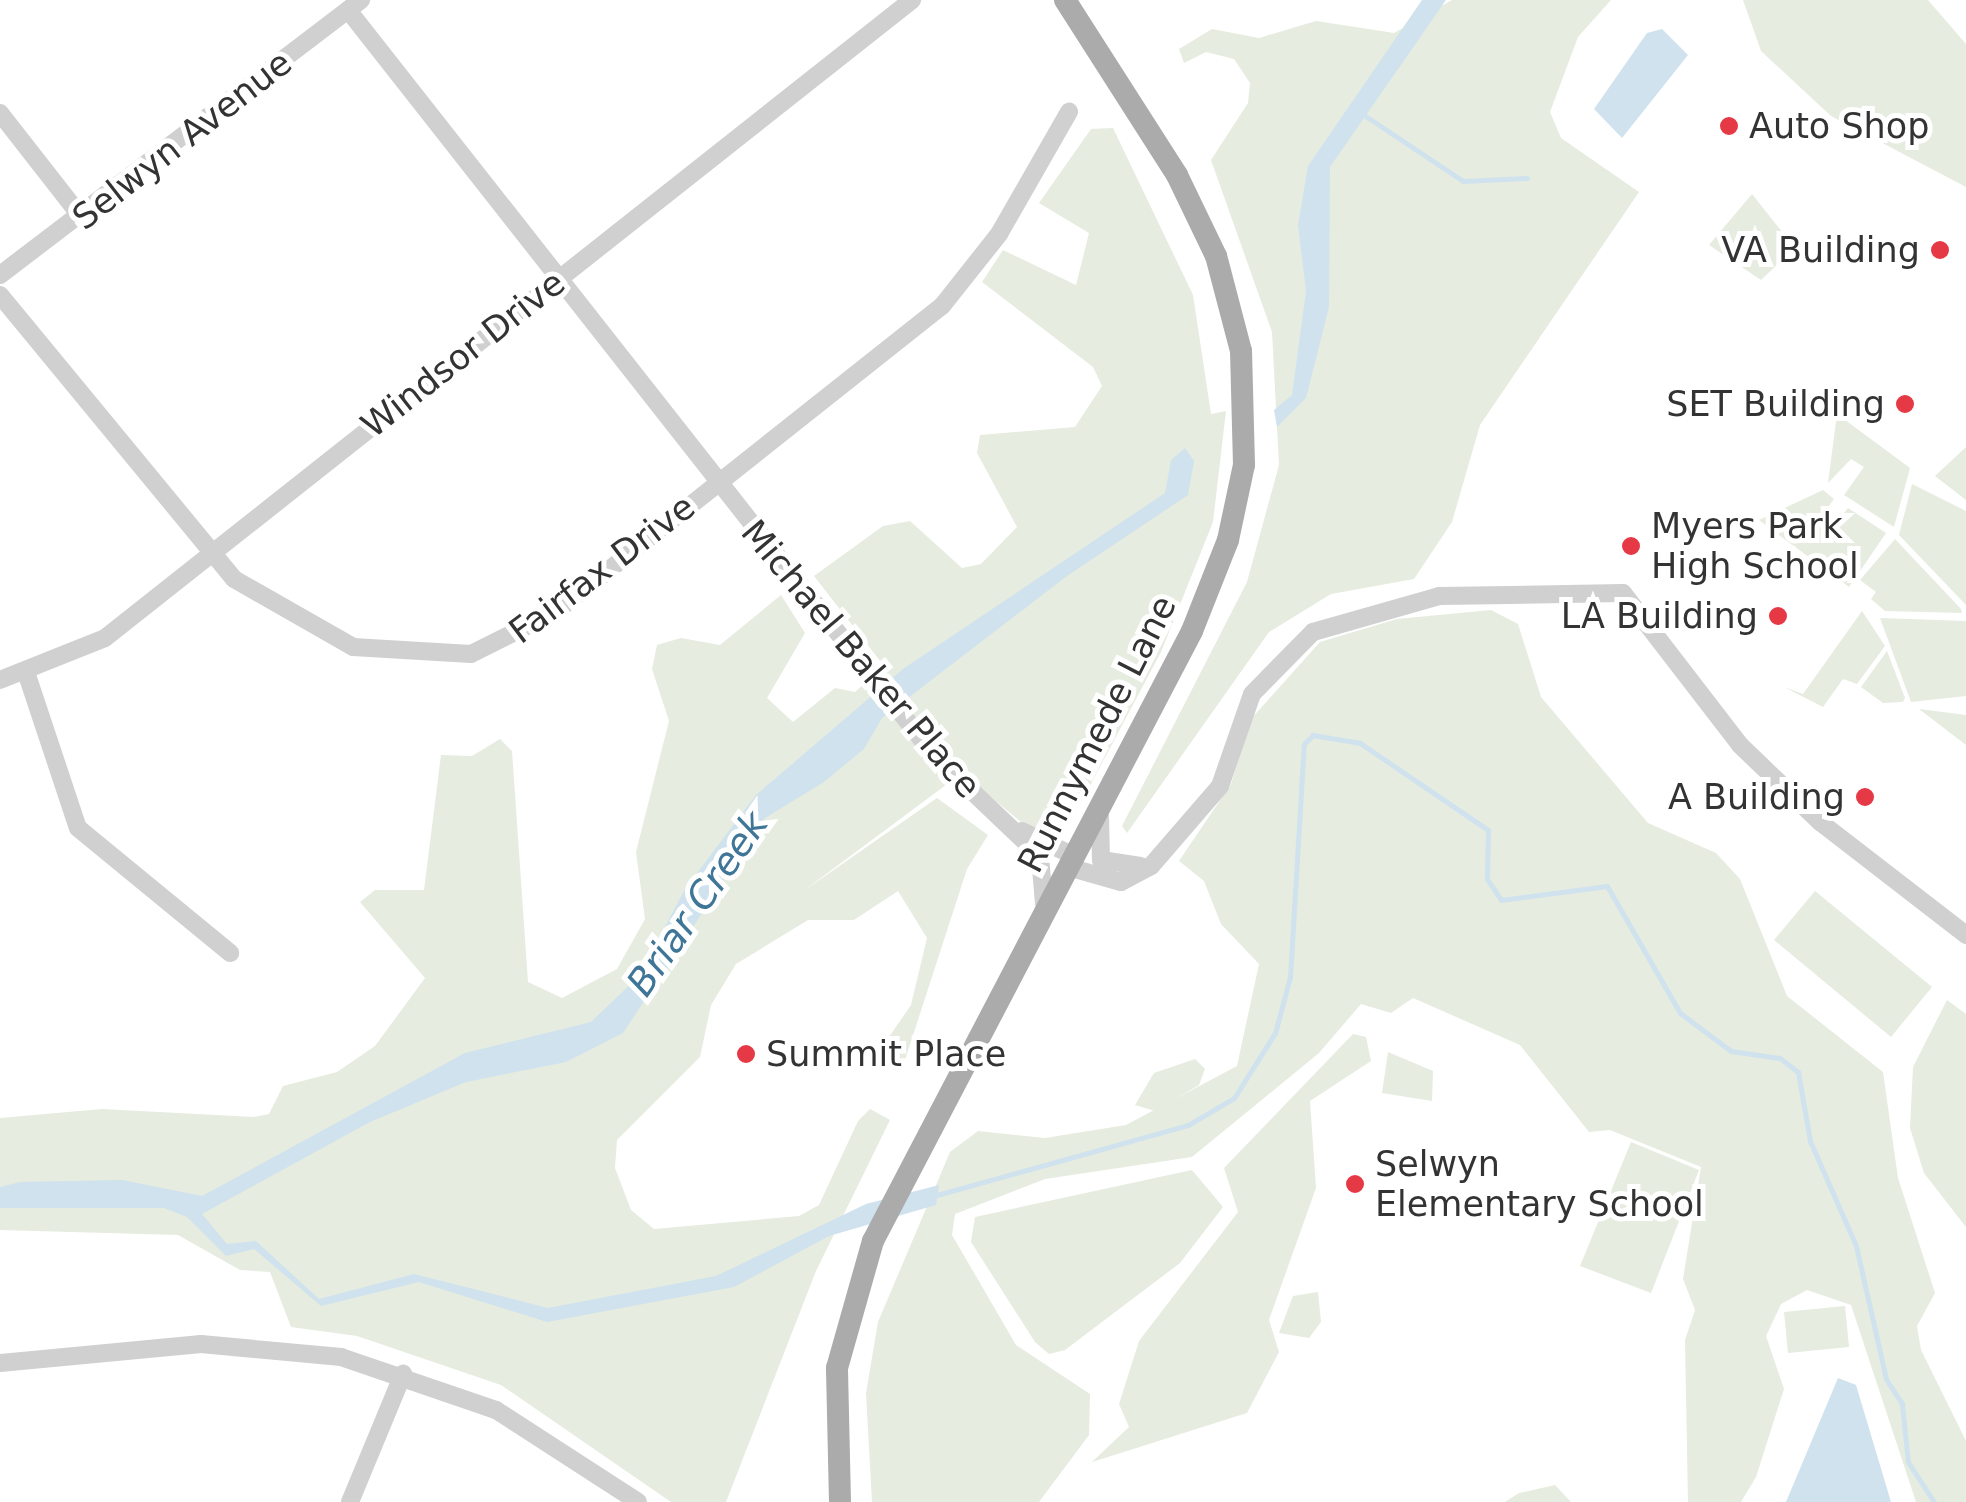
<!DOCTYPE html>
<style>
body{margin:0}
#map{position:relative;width:1966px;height:1502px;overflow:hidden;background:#fff;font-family:"DejaVu Sans",sans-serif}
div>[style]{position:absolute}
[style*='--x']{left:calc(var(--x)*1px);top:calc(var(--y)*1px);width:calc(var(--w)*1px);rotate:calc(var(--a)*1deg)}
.green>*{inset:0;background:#e6ecdf}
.water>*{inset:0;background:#cfe2ee}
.stream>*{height:5px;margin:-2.5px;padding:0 2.5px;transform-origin:2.5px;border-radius:2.5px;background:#cfe2ee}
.minor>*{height:18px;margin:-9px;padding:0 9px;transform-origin:9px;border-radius:9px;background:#d0d0d0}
.major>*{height:22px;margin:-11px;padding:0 11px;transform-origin:11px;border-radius:11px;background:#ababab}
.dots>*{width:28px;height:28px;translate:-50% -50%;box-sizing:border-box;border:5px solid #fff;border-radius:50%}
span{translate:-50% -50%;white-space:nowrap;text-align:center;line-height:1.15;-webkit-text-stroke:10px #fff;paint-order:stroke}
.poi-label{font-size:35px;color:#333}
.left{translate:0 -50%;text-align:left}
.right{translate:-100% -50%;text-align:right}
.street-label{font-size:35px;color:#333}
.water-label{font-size:38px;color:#3f7597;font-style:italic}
</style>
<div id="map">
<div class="green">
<i style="clip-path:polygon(1452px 0,1611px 0,1578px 37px,1550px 112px,1561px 138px,1639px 192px,1480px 425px,1452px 522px,1414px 579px,1331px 594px,1269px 632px,1127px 833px,1122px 826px,1247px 582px,1279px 465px,1272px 332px,1211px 160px,1248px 103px,1250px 83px,1234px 59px,1206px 52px,1184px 63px,1179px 49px,1212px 29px,1259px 38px,1316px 21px,1394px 33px)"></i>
<i style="clip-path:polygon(1743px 0,1928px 0,1966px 44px,1966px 187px,1831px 116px,1761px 51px)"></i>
<i style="clip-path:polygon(1113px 128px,1193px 295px,1211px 414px,1226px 411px,1213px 522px,1161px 652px,1067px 829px,1049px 834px,1021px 822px,962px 773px,802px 892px,937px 798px,988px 835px,967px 869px,904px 1063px,895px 1069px,880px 1050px,911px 1005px,927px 938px,898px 891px,854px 920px,808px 920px,736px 964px,711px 1005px,700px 1057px,617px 1140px,615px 1168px,631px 1210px,654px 1229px,799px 1216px,819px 1205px,858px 1121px,870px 1109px,890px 1120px,816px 1271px,726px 1502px,671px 1502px,501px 1385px,357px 1336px,291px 1327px,270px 1272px,240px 1270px,178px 1235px,0 1230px,0 1118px,102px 1109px,254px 1117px,269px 1114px,283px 1086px,337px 1072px,375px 1046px,425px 978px,360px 902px,375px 890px,424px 890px,441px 755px,472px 756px,500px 739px,512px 751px,528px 982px,562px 998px,617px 969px,645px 919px,636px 852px,669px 721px,652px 669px,657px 645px,681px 638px,720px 645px,781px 595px,805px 633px,767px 698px,793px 722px,835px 688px,855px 692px,884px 666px,814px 576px,883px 526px,910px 521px,962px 568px,981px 564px,1017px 527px,977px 453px,980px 435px,1075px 427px,1102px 386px,1093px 367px,982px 282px,1003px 250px,1076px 285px,1089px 233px,1039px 203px,1091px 129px)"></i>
<i style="clip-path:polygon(1752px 194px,1795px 248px,1761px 280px,1709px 245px)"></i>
<i style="clip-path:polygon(1837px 414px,1910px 468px,1894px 527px,1844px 495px,1864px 467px,1851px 459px,1828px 483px)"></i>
<i style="clip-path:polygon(1966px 447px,1966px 500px,1935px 476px)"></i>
<i style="clip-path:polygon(1912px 484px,1966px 511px,1966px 605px,1899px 535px)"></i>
<i style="clip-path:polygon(1823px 490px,1834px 499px,1816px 524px,1828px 533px,1848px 508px,1886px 533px,1849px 587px,1759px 520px)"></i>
<i style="clip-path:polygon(1895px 539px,1961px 609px,1962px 613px,1885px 611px,1871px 599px,1876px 592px,1860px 580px)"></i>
<i style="clip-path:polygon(1491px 610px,1518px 624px,1541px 697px,1648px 823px,1716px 853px,1740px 879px,1787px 996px,1883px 1072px,1898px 1178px,1935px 1293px,1917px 1326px,1921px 1350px,1966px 1441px,1966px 1502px,1916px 1502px,1851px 1305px,1807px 1290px,1781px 1304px,1766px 1336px,1784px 1389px,1756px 1477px,1741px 1502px,1688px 1502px,1685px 1340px,1695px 1310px,1683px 1279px,1701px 1167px,1610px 1130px,1589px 1132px,1520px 1045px,1413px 998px,1391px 1013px,1361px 1004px,1319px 1053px,1192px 1157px,1045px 1179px,955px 1214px,952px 1235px,1016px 1345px,1090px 1394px,1089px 1435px,1039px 1502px,872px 1502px,866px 1393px,878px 1322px,950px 1152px,978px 1131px,1045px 1138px,1126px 1125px,1237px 1066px,1259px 964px,1221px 924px,1204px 881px,1179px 861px,1231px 784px,1251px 719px,1320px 642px,1397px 619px)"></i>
<i style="clip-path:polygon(1862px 611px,1885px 646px,1857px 684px,1843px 679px,1823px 707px,1784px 687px,1803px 694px)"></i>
<i style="clip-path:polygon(1880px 618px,1966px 621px,1966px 696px,1911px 702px)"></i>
<i style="clip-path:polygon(1887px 651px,1905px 698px,1903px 702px,1883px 703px,1861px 687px)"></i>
<i style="clip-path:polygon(1919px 709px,1966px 715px,1966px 745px)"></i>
<i style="clip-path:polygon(1815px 891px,1932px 987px,1891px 1037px,1774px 940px)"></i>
<i style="clip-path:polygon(1947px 1000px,1966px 1014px,1966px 1227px,1924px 1173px,1910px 1128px,1913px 1067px)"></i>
<i style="clip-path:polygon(1353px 1034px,1366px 1037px,1371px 1061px,1310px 1101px,1316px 1188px,1269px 1320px,1279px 1352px,1247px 1413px,1092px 1462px,1129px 1427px,1119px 1404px,1139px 1341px,1238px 1212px,1224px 1168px)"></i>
<i style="clip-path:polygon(1388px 1052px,1433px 1071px,1432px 1101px,1382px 1093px)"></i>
<i style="clip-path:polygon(1195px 1059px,1205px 1069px,1199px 1085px,1155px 1111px,1135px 1105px,1154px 1073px)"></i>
<i style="clip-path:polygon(1631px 1142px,1699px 1170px,1651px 1293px,1580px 1266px)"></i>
<i style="clip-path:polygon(1192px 1170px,1223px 1207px,1180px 1263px,1065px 1350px,1049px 1354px,1035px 1342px,971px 1242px,975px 1217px)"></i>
<i style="clip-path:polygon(1318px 1292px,1321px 1322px,1309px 1338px,1279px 1333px,1293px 1296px)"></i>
<i style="clip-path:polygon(1845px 1306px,1849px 1347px,1788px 1353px,1784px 1312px)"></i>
<i style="clip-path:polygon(1555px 1485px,1571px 1502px,1505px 1502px,1519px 1493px)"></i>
</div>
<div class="water">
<i style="clip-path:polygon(1422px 0,1446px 0,1330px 167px,1329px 307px,1306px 398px,1277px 427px,1274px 410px,1292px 395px,1306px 291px,1298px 225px,1308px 166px)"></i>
<i style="clip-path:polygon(1662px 29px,1688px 55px,1622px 138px,1594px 109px,1647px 33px)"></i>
<i style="clip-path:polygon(1185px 448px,1194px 461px,1188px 495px,1067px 576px,882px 718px,864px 749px,824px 782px,765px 818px,623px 1033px,566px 1062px,466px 1082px,370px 1122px,202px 1214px,227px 1244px,256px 1241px,319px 1299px,414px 1274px,548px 1308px,716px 1276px,866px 1204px,939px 1185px,936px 1205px,829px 1236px,734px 1287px,547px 1322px,419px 1282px,321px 1306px,254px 1249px,226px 1256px,187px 1217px,164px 1208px,0 1208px,0 1187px,20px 1182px,122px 1180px,202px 1196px,465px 1053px,591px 1022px,639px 976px,685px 889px,756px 795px,903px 669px,1165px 493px,1171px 460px)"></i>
<i style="clip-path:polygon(1838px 1378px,1856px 1385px,1891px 1502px,1786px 1502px)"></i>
</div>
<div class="stream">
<i style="--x:1361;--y:113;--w:123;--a:33.7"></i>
<i style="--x:1463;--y:181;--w:64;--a:-2.7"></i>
<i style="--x:937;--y:1195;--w:261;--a:-15.6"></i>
<i style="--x:1188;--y:1125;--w:53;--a:-30.4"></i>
<i style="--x:1234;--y:1098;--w:77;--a:-57.8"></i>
<i style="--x:1275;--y:1033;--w:58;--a:-75"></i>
<i style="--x:1290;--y:977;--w:233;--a:-86.6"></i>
<i style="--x:1304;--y:744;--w:13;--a:-45"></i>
<i style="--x:1313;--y:735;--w:48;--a:9.7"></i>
<i style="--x:1360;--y:743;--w:155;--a:34.2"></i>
<i style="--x:1488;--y:830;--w:49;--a:91.2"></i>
<i style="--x:1487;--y:879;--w:25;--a:56"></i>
<i style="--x:1501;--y:900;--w:107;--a:-7.5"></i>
<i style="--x:1607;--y:886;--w:146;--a:60.1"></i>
<i style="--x:1680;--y:1013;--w:64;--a:36.7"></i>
<i style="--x:1731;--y:1051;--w:49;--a:8.1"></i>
<i style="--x:1780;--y:1058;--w:23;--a:38"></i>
<i style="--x:1798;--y:1072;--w:70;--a:80.1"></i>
<i style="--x:1810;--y:1141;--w:115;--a:66.3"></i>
<i style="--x:1856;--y:1246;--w:136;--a:77.3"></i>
<i style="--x:1886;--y:1379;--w:30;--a:57"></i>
<i style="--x:1902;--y:1404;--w:58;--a:84.1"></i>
<i style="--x:1908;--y:1462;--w:48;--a:57"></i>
</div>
<div class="minor">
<i style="--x:348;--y:10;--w:948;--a:51.81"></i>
<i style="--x:934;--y:755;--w:146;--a:43.6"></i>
<i style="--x:1040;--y:856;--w:48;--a:85.2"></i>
<i style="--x:0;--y:113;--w:133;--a:52"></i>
<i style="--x:0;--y:275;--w:454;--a:-37.3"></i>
<i style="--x:0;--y:295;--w:368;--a:50.5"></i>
<i style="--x:234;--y:579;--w:137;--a:29.7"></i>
<i style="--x:353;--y:647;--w:118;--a:3.4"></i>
<i style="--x:471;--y:654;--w:96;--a:-26.6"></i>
<i style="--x:557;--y:611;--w:491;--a:-38.4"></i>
<i style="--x:942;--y:306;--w:92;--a:-51.6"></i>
<i style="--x:999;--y:234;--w:141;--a:-60.2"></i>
<i style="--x:26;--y:672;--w:164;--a:71.6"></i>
<i style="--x:78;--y:828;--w:197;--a:39.4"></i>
<i style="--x:0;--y:680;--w:113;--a:-21.8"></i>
<i style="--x:105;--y:638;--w:1029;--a:-38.33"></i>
<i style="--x:1100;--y:816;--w:44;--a:88.7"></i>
<i style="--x:1101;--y:860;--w:40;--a:8.5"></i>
<i style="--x:1022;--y:831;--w:58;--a:25.7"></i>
<i style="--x:1068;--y:867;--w:55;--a:15.8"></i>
<i style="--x:1121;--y:882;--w:34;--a:-28"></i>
<i style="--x:1151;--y:866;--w:106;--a:-49.2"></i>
<i style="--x:1220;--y:786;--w:97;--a:-70.8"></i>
<i style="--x:1252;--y:694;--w:87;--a:-45.5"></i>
<i style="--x:1313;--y:632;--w:131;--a:-15.9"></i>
<i style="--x:1439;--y:596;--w:184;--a:-0.9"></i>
<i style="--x:1623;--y:593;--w:192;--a:52.4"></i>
<i style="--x:1740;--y:745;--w:111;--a:43.9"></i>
<i style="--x:1820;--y:822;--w:185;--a:37.7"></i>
<i style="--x:0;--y:1363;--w:202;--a:-5.4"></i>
<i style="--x:201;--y:1344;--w:141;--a:5.3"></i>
<i style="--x:341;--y:1357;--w:164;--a:18.9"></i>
<i style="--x:496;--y:1410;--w:169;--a:32.9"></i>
<i style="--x:350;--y:1502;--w:139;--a:-67.5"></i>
</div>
<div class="major">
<i style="--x:840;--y:1502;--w:134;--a:-91.3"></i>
<i style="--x:837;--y:1368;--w:132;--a:-74.2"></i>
<i style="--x:873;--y:1241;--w:688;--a:-62.39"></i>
<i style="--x:1192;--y:631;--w:98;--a:-68.4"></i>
<i style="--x:1228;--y:540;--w:77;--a:-78"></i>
<i style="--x:1244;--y:465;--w:114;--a:-91.5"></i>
<i style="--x:1241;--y:351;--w:98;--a:-104.7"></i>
<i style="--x:1216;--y:256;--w:90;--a:-115.7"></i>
<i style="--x:1177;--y:175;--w:208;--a:-122.6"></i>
</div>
<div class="dots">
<i style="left:1729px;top:126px;background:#e63946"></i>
<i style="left:1940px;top:250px;background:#e63946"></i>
<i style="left:1905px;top:404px;background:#e63946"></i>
<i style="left:1631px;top:546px;background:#e63946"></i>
<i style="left:1778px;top:616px;background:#e63946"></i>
<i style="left:1865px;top:797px;background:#e63946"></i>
<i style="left:746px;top:1054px;background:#e63946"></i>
<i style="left:1355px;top:1184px;background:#e63946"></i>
</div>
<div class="poi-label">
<span class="left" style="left:1749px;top:126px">Auto Shop</span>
<span class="right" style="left:1920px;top:250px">VA Building</span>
<span class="right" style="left:1885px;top:404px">SET Building</span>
<span class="left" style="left:1651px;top:546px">Myers Park<br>High School</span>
<span class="right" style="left:1758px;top:616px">LA Building</span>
<span class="right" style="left:1845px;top:797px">A Building</span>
<span class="left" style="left:766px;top:1054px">Summit Place</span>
<span class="left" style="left:1375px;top:1184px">Selwyn<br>Elementary School</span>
</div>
<div class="street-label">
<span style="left:182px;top:140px;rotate:-38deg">Selwyn Avenue</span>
<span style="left:463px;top:354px;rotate:-38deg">Windsor Drive</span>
<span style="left:602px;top:569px;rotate:-37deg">Fairfax Drive</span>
<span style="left:861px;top:659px;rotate:50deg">Michael Baker Place</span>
<span style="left:1097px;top:734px;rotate:-63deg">Runnymede Lane</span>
</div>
<div class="water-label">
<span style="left:698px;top:904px;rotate:-55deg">Briar Creek</span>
</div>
</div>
